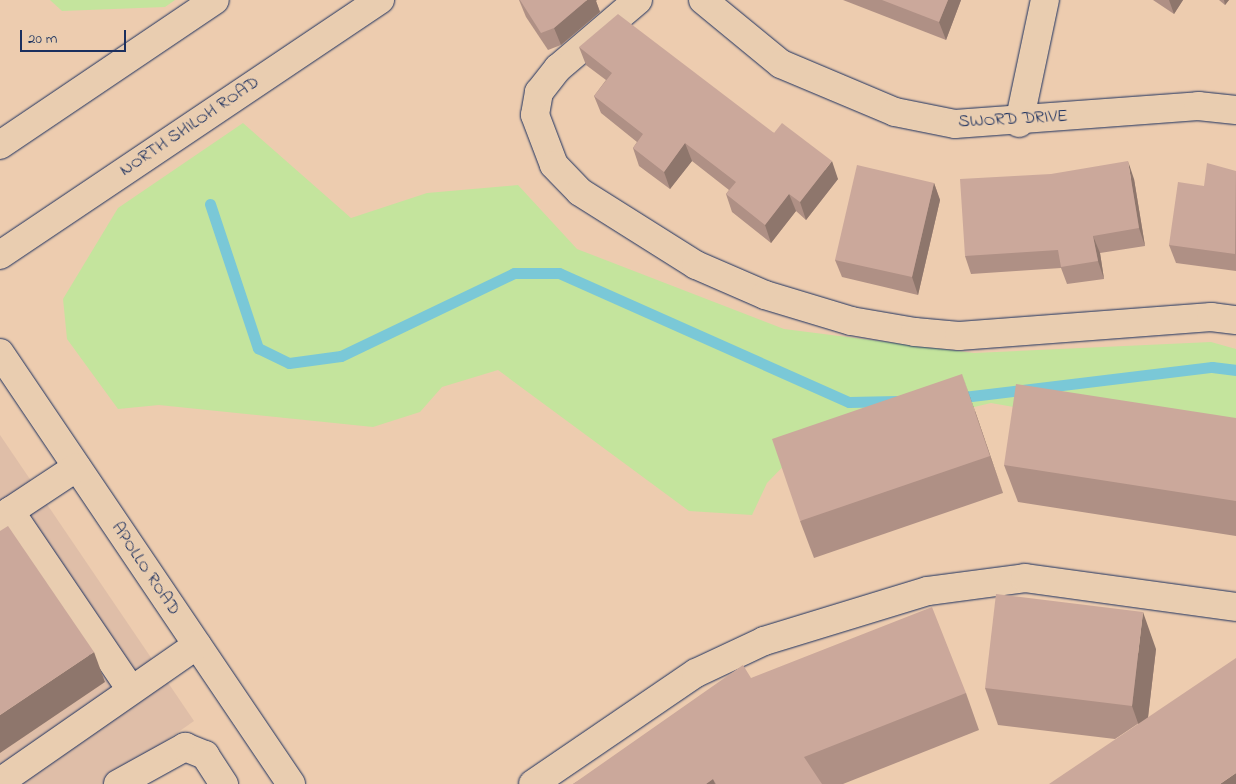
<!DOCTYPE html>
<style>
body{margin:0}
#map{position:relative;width:1236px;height:784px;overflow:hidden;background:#edccaf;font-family:"Indie Flower",sans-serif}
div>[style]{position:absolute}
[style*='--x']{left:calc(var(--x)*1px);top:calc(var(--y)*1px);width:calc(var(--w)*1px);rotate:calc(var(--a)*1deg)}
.built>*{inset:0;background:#dfbea8}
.green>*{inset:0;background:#c4e49d}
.stream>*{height:11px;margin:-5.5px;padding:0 5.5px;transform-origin:5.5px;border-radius:5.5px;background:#7ac8d7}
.roads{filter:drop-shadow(0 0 1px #1b2f5e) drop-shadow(0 0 1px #1b2f5e)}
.minor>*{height:28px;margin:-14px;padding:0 14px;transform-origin:14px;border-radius:14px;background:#e9cdb0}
.major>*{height:28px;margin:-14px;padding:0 14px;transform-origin:14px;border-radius:14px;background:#e9cdb0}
.wall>*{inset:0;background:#af9085}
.shaded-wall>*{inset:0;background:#8e766c}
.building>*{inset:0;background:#cba89b}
span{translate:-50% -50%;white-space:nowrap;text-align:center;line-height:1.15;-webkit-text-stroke:4px #e9cdb0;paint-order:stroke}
.street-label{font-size:18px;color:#1b2f5e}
.scale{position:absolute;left:20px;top:30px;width:106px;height:22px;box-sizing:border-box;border:2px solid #1b2f5e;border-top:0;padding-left:6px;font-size:15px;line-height:18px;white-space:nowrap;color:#1b2f5e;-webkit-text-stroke:4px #e9cdb0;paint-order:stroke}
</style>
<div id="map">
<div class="built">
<i style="clip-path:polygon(0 435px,194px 721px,104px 784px,0 784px)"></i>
</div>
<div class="green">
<i style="clip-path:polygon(50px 0,175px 0,165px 7px,62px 11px)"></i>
<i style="clip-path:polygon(243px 123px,351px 218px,427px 193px,518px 185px,577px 249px,784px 329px,974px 353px,1211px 342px,1236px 349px,1236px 445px,991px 403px,801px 448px,767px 483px,752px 515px,689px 511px,498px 370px,442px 387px,420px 412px,373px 427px,159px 405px,118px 409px,67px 339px,63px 299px,118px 208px)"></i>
</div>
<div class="stream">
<i style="--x:210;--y:204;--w:152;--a:71.6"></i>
<i style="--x:258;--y:348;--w:34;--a:26"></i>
<i style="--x:289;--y:363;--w:52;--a:-7.7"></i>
<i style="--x:341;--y:356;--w:192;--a:-25.6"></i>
<i style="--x:514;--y:273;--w:45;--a:0"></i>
<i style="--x:559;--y:273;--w:317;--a:24"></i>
<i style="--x:849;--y:402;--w:48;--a:-1.2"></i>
<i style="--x:955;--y:398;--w:259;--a:-6.9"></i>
<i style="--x:1212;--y:367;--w:24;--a:7"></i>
</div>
<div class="roads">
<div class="minor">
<i style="--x:638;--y:0;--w:105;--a:139.6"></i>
<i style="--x:558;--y:68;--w:31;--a:128"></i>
<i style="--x:539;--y:92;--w:23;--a:100"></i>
<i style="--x:535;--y:115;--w:53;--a:69.2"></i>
<i style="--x:554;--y:165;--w:37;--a:46"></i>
<i style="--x:580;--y:192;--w:137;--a:32.2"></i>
<i style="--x:696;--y:265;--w:75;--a:23.5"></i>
<i style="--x:765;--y:295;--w:90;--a:16.8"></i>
<i style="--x:851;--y:321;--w:65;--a:9.8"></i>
<i style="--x:915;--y:332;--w:44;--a:5.2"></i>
<i style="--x:959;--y:336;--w:253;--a:-4.3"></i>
<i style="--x:1211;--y:317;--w:25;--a:7"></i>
<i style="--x:703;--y:0;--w:101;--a:39.4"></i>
<i style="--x:781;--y:64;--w:124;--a:22.8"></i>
<i style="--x:895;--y:112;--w:61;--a:11.3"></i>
<i style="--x:955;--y:124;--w:244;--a:-4.2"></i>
<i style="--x:1198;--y:106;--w:38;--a:6"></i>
<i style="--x:1019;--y:123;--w:126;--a:-78.1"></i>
<i style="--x:0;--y:353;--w:520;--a:55.97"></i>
<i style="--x:10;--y:511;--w:216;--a:55.9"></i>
<i style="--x:0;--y:518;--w:92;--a:-33.5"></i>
<i style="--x:0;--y:782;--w:240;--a:-34.8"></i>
<i style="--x:118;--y:784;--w:77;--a:-28.9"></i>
<i style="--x:185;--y:747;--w:22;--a:22"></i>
<i style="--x:205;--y:755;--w:35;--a:57"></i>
<i style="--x:533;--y:784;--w:197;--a:-34.3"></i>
<i style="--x:696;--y:673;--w:75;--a:-25.2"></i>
<i style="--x:764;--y:641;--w:171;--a:-17"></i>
<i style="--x:928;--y:591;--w:98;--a:-7.6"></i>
<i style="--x:1025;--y:578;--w:213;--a:7.8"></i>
</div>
<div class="major">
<i style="--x:0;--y:145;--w:259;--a:-34"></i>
<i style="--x:0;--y:255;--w:458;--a:-33.9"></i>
</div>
</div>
<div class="wall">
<i style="clip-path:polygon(519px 0,596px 1px,600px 12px,561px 45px,548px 50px,526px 17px)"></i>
<i style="clip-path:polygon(843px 0,961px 0,946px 40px)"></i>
<i style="clip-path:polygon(1153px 0,1183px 0,1174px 14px)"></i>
<i style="clip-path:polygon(1219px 0,1229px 0,1225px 5px)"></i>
<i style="clip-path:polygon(579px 47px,774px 133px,838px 179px,806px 220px,796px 211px,771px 243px,732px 212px,726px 194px,729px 190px,692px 161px,670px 189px,639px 166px,633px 148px,637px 142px,601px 113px,594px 96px,606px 80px,586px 65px)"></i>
<i style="clip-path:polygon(1236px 171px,1236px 271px,1176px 263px,1169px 245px,1204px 186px)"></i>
<i style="clip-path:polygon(1134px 179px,1145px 246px,1100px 253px,1104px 279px,1067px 284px,1061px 268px,971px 274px,965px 256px)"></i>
<i style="clip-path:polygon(934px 183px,940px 200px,918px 295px,842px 277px,835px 260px)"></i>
<i style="clip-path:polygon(975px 411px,1003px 493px,814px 558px,800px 521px)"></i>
<i style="clip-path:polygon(1236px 418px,1236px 536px,1018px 502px,1004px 465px)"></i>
<i style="clip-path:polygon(1156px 649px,1148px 717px,1115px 739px,998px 725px,985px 688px)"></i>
<i style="clip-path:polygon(751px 678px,966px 693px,979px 730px,843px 784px,573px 784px)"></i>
</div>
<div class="shaded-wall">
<i style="clip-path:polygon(587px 0,597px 0,596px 1px,600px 12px,561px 45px,554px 28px)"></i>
<i style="clip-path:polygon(948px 0,961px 0,946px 40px,939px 22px)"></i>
<i style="clip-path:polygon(1169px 0,1183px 0,1174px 14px)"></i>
<i style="clip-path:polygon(1224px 0,1229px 0,1225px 5px)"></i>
<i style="clip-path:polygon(685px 143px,692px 161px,670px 189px,664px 172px)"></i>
<i style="clip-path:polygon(832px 161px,838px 179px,806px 220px,800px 202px)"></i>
<i style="clip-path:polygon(1128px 161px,1134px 179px,1145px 246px,1139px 228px)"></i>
<i style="clip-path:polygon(934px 183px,940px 200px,918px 295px,912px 277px)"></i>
<i style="clip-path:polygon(789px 194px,796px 211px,771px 243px,765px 225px)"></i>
<i style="clip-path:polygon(1093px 236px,1100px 253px,1104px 279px,1098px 261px)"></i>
<i style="clip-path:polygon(962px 374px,975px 411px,1003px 493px,990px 456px)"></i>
<i style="clip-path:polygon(1143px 612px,1156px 649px,1145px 743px,1132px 706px)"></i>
<i style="clip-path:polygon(94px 652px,105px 682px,0 753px,0 715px)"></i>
<i style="clip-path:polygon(1236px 773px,1236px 784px,1220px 784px)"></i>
<i style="clip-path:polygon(713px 779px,715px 784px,706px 784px)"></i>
</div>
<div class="building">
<i style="clip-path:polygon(520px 0,587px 0,554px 28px,541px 33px)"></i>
<i style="clip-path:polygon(882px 0,948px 0,939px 22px)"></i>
<i style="clip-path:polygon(618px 14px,774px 133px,782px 123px,832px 161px,800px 202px,789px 194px,765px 225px,726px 194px,736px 182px,685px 143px,664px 172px,633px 148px,643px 134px,594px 96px,612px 73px,579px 47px)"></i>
<i style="clip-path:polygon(1128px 161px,1139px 228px,1093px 236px,1098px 261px,1061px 267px,1058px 250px,965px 256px,960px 179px,1051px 174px)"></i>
<i style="clip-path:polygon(1207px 163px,1236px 171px,1235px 254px,1169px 245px,1178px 182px,1204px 186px)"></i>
<i style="clip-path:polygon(857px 165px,934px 183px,912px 277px,835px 260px)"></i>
<i style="clip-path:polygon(962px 374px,990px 456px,800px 521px,772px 439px)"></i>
<i style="clip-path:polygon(1016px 384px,1236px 418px,1236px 501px,1004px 465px)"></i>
<i style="clip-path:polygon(8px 526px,94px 652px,0 715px,0 531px)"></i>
<i style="clip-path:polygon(996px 594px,1143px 612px,1132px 706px,985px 688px)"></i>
<i style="clip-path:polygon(932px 607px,966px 693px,804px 757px,822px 784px,716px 784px,713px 779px,706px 784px,573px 784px,743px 665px,751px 678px)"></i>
<i style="clip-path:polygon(1236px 658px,1236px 773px,1220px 784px,1049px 784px)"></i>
</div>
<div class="street-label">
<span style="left:1013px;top:120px;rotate:-3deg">SWORD DRIVE</span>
<span style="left:190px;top:127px;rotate:-34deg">NORTH SHILOH ROAD</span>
<span style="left:145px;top:569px;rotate:56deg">APOLLO ROAD</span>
</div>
<div class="scale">20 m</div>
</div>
